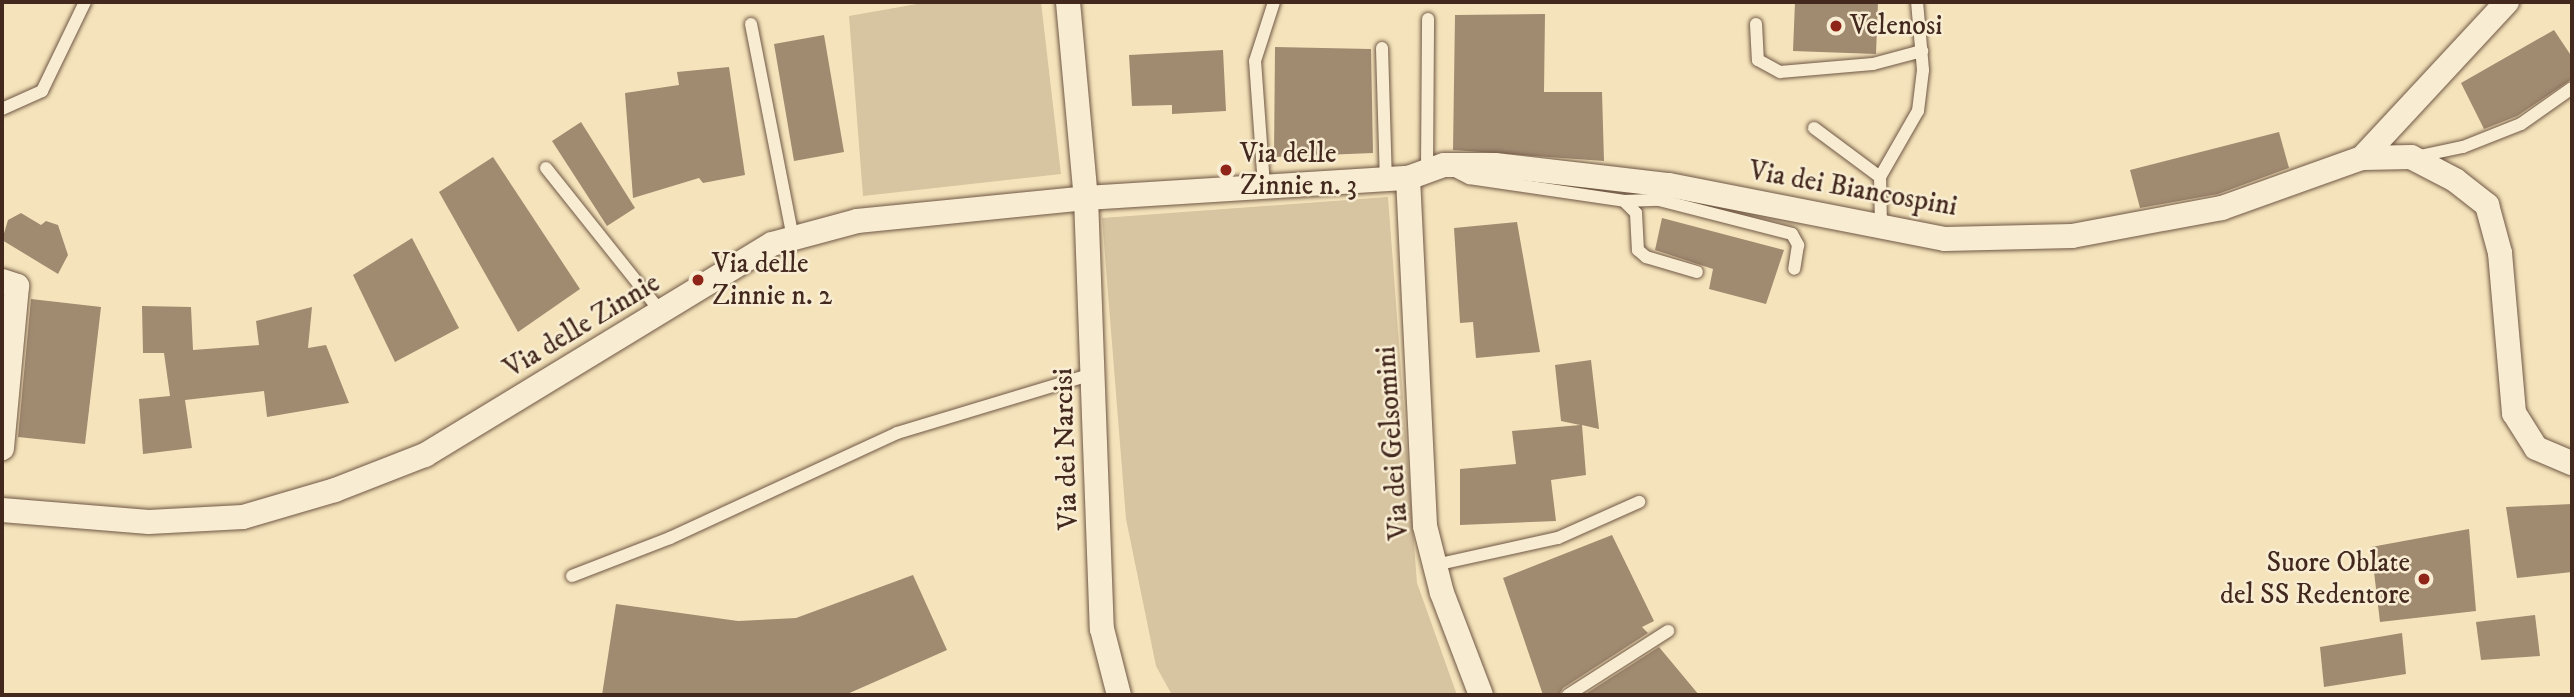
<!DOCTYPE html>
<style>
body{margin:0}
#map{position:relative;width:2574px;height:697px;overflow:hidden;background:#f5e4bb;font-family:"IM FELL DW Pica",serif}
div>[style]{position:absolute}
[style*='--x']{left:calc(var(--x)*1px);top:calc(var(--y)*1px);width:calc(var(--w)*1px);rotate:calc(var(--a)*1deg)}
.green>*{inset:0;background:#d7c4a0}
.building>*{inset:0;background:#a08a70}
.roads{filter:drop-shadow(0 0 2px #705745) drop-shadow(0 0 2px #705745)}
.lane>*{height:12px;margin:-6px;padding:0 6px;transform-origin:6px;border-radius:6px;background:#f8edd3}
.street>*{height:24px;margin:-12px;padding:0 12px;transform-origin:12px;border-radius:12px;background:#f8edd3}
.dots>*{width:19px;height:19px;translate:-50% -50%;box-sizing:border-box;border:4px solid #f8edd3;border-radius:50%}
span{translate:-50% -50%;white-space:nowrap;text-align:center;line-height:1.15;-webkit-text-stroke:5px #f8edd3;paint-order:stroke}
.poi-label{font-size:28px;color:#43281e}
.left{translate:0 -50%;text-align:left}
.right{translate:-100% -50%;text-align:right}
.street-label{font-size:28px;color:#43281e}
.frame{position:absolute;inset:0;border:4px solid #43281e;pointer-events:none}
</style>
<div id="map">
<div class="green">
<i style="clip-path:polygon(928px 2px,1041px 2px,1061px 174px,863px 196px,849px 16px)"></i>
<i style="clip-path:polygon(1388px 197px,1417px 583px,1457px 695px,1172px 695px,1156px 666px,1126px 519px,1102px 218px)"></i>
</div>
<div class="building">
<i style="clip-path:polygon(1795px 2px,1878px 2px,1876px 54px,1793px 51px)"></i>
<i style="clip-path:polygon(1545px 14px,1544px 92px,1602px 92px,1604px 161px,1453px 150px,1455px 15px)"></i>
<i style="clip-path:polygon(2554px 30px,2572px 57px,2572px 79px,2517px 116px,2484px 129px,2461px 83px)"></i>
<i style="clip-path:polygon(824px 35px,844px 152px,794px 161px,774px 44px)"></i>
<i style="clip-path:polygon(1275px 47px,1371px 49px,1373px 153px,1274px 157px)"></i>
<i style="clip-path:polygon(1223px 50px,1226px 111px,1172px 114px,1172px 105px,1132px 106px,1129px 55px)"></i>
<i style="clip-path:polygon(729px 67px,745px 175px,703px 183px,699px 178px,633px 198px,625px 93px,679px 85px,677px 72px)"></i>
<i style="clip-path:polygon(581px 122px,635px 208px,607px 226px,552px 141px)"></i>
<i style="clip-path:polygon(2279px 132px,2289px 168px,2218px 194px,2140px 208px,2130px 170px)"></i>
<i style="clip-path:polygon(493px 157px,580px 289px,518px 332px,439px 192px)"></i>
<i style="clip-path:polygon(21px 213px,41px 225px,46px 221px,58px 225px,68px 255px,58px 274px,2px 240px,8px 220px)"></i>
<i style="clip-path:polygon(1662px 218px,1784px 250px,1766px 304px,1709px 289px,1713px 269px,1655px 250px)"></i>
<i style="clip-path:polygon(1517px 222px,1540px 352px,1476px 358px,1473px 322px,1460px 323px,1454px 228px)"></i>
<i style="clip-path:polygon(412px 238px,459px 328px,395px 362px,353px 275px)"></i>
<i style="clip-path:polygon(31px 299px,101px 307px,85px 444px,18px 437px)"></i>
<i style="clip-path:polygon(142px 306px,191px 307px,193px 350px,259px 345px,256px 321px,312px 307px,308px 348px,326px 345px,349px 403px,267px 417px,264px 391px,185px 400px,192px 448px,143px 454px,139px 399px,170px 396px,164px 353px,143px 353px)"></i>
<i style="clip-path:polygon(1591px 360px,1599px 429px,1582px 425px,1586px 475px,1551px 480px,1556px 521px,1460px 525px,1460px 469px,1516px 464px,1512px 431px,1580px 425px,1561px 421px,1555px 365px)"></i>
<i style="clip-path:polygon(2572px 504px,2572px 572px,2517px 578px,2506px 507px)"></i>
<i style="clip-path:polygon(2469px 529px,2476px 611px,2380px 622px,2371px 547px)"></i>
<i style="clip-path:polygon(1612px 535px,1654px 621px,1642px 627px,1648px 633px,1563px 688px,1559px 695px,1543px 695px,1503px 578px)"></i>
<i style="clip-path:polygon(913px 575px,947px 650px,845px 695px,602px 695px,616px 604px,738px 621px,796px 618px)"></i>
<i style="clip-path:polygon(2535px 615px,2540px 656px,2481px 660px,2476px 622px)"></i>
<i style="clip-path:polygon(2402px 633px,2406px 674px,2324px 687px,2320px 647px)"></i>
<i style="clip-path:polygon(1659px 647px,1699px 695px,1584px 695px)"></i>
</div>
<div class="roads">
<div class="lane">
<i style="--x:751;--y:24;--w:219;--a:78.9"></i>
<i style="--x:1756;--y:24;--w:36;--a:87"></i>
<i style="--x:1758;--y:60;--w:25;--a:29"></i>
<i style="--x:1780;--y:72;--w:93;--a:-4.9"></i>
<i style="--x:1873;--y:64;--w:51;--a:-14.9"></i>
<i style="--x:1382;--y:48;--w:131;--a:88.3"></i>
<i style="--x:2;--y:109;--w:44;--a:-24.2"></i>
<i style="--x:42;--y:91;--w:99;--a:-64.2"></i>
<i style="--x:1814;--y:128;--w:82;--a:36.6"></i>
<i style="--x:2415;--y:157;--w:49;--a:-11.8"></i>
<i style="--x:2463;--y:147;--w:62;--a:-21.6"></i>
<i style="--x:2521;--y:124;--w:62;--a:-35.2"></i>
<i style="--x:546;--y:168;--w:184;--a:51.4"></i>
<i style="--x:1427;--y:170;--w:151;--a:-89.6"></i>
<i style="--x:1453;--y:170;--w:18;--a:27"></i>
<i style="--x:1469;--y:178;--w:157;--a:8.4"></i>
<i style="--x:1624;--y:201;--w:35;--a:-2"></i>
<i style="--x:1659;--y:200;--w:137;--a:14.3"></i>
<i style="--x:1792;--y:234;--w:13;--a:61"></i>
<i style="--x:1798;--y:245;--w:24;--a:99"></i>
<i style="--x:1264;--y:186;--w:125;--a:-94.1"></i>
<i style="--x:1255;--y:61;--w:62;--a:-72.1"></i>
<i style="--x:1624;--y:201;--w:17;--a:45"></i>
<i style="--x:1636;--y:213;--w:37;--a:87"></i>
<i style="--x:1638;--y:250;--w:11;--a:41"></i>
<i style="--x:1646;--y:257;--w:53;--a:16.4"></i>
<i style="--x:1881;--y:227;--w:50;--a:-91.1"></i>
<i style="--x:1880;--y:177;--w:76;--a:-60.1"></i>
<i style="--x:1918;--y:111;--w:41;--a:-83"></i>
<i style="--x:1923;--y:70;--w:68;--a:-95"></i>
<i style="--x:1435;--y:565;--w:126;--a:-12.4"></i>
<i style="--x:1558;--y:538;--w:89;--a:-24"></i>
<i style="--x:572;--y:576;--w:105;--a:-21.2"></i>
<i style="--x:670;--y:538;--w:250;--a:-24.8"></i>
<i style="--x:897;--y:433;--w:205;--a:-16.8"></i>
<i style="--x:1568;--y:695;--w:119;--a:-32.6"></i>
</div>
<div class="street">
<i style="--x:1068;--y:2;--w:197;--a:84.8"></i>
<i style="--x:1086;--y:198;--w:431;--a:87.9"></i>
<i style="--x:1102;--y:629;--w:68;--a:75.6"></i>
<i style="--x:2362;--y:158;--w:49;--a:-1.2"></i>
<i style="--x:2411;--y:157;--w:50;--a:27.6"></i>
<i style="--x:2455;--y:180;--w:41;--a:38"></i>
<i style="--x:2487;--y:205;--w:50;--a:74.8"></i>
<i style="--x:2500;--y:253;--w:161;--a:85"></i>
<i style="--x:2514;--y:413;--w:41;--a:57.8"></i>
<i style="--x:2536;--y:448;--w:39;--a:23"></i>
<i style="--x:1408;--y:178;--w:348;--a:87.2"></i>
<i style="--x:1425;--y:526;--w:69;--a:75.8"></i>
<i style="--x:1442;--y:593;--w:109;--a:69.1"></i>
<i style="--x:2;--y:281;--w:16;--a:18"></i>
<i style="--x:17;--y:286;--w:163;--a:95.3"></i>
<i style="--x:2;--y:510;--w:147;--a:4.7"></i>
<i style="--x:149;--y:522;--w:94;--a:-3"></i>
<i style="--x:243;--y:517;--w:96;--a:-16.4"></i>
<i style="--x:335;--y:490;--w:97;--a:-21.3"></i>
<i style="--x:425;--y:455;--w:406;--a:-31.3"></i>
<i style="--x:772;--y:244;--w:88;--a:-15.1"></i>
<i style="--x:857;--y:221;--w:230;--a:-5.7"></i>
<i style="--x:1086;--y:198;--w:323;--a:-3.6"></i>
<i style="--x:1408;--y:178;--w:38;--a:-20"></i>
<i style="--x:1444;--y:165;--w:51;--a:0"></i>
<i style="--x:1495;--y:165;--w:175;--a:6.6"></i>
<i style="--x:1669;--y:185;--w:281;--a:11.1"></i>
<i style="--x:1945;--y:239;--w:127;--a:-1.4"></i>
<i style="--x:2072;--y:236;--w:153;--a:-10.6"></i>
<i style="--x:2222;--y:208;--w:149;--a:-19.7"></i>
<i style="--x:2362;--y:158;--w:213;--a:-47.1"></i>
</div>
</div>
<div class="dots">
<i style="left:1836px;top:26px;background:#8f2418"></i>
<i style="left:1226px;top:170px;background:#8f2418"></i>
<i style="left:698px;top:280px;background:#8f2418"></i>
<i style="left:2424px;top:579px;background:#8f2418"></i>
</div>
<div class="poi-label">
<span class="left" style="left:1850px;top:26px">Velenosi</span>
<span class="left" style="left:1240px;top:170px">Via delle<br>Zinnie n. 3</span>
<span class="left" style="left:712px;top:280px">Via delle<br>Zinnie n. 2</span>
<span class="right" style="left:2410px;top:579px">Suore Oblate<br>del SS Redentore</span>
</div>
<div class="street-label">
<span style="left:1853px;top:189px;rotate:10deg">Via dei Biancospini</span>
<span style="left:582px;top:326px;rotate:-31deg">Via delle Zinnie</span>
<span style="left:1393px;top:443px;rotate:-94deg">Via dei Gelsomini</span>
<span style="left:1066px;top:449px;rotate:-92deg">Via dei Narcisi</span>
</div>
<div class="frame"></div>
</div>
